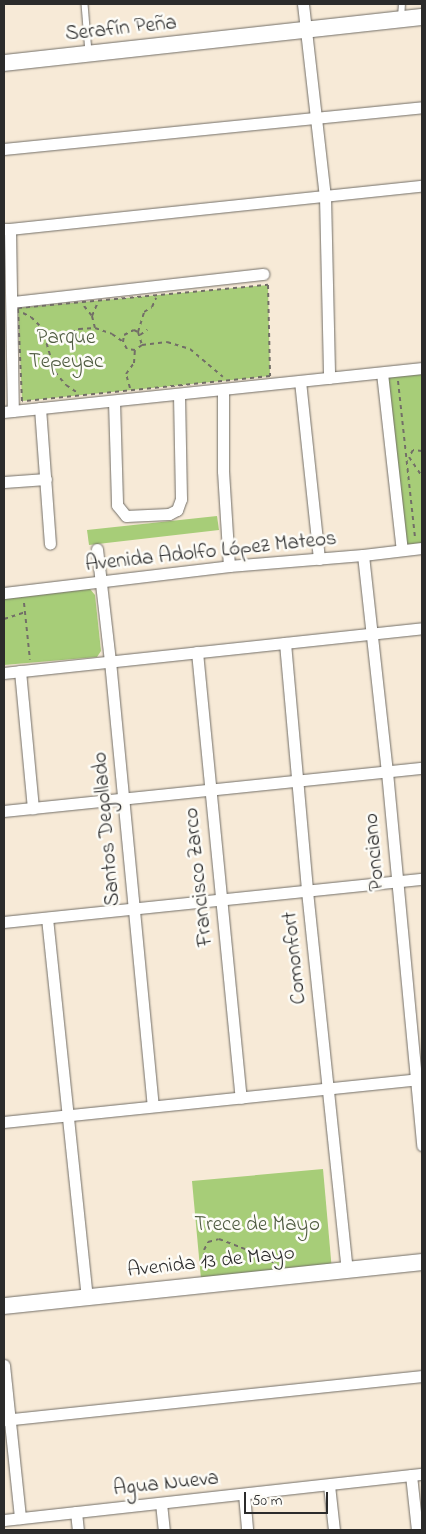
<!DOCTYPE html>
<meta charset="utf-8">
<style>
body{margin:0}
#map{position:relative;width:426px;height:1534px;overflow:hidden;background:#f7ead7;font-family:"Indie Flower",sans-serif}
div>[style]{position:absolute}
[style*='--x']{left:calc(var(--x)*1px);top:calc(var(--y)*1px);width:calc(var(--w)*1px);rotate:calc(var(--a)*1deg)}
.green>*{inset:0;background:#a7cd78}
.path>*{height:2px;margin-top:-1px;transform-origin:0;background:repeating-linear-gradient(90deg,#726e67 0 4px,transparent 0 8px)}
.roads{filter:drop-shadow(0 0 1px #726e67) drop-shadow(0 0 1px #726e67)}
.lane>*{height:5.5px;margin:-2.75px;padding:0 2.75px;transform-origin:2.75px;border-radius:2.75px;background:#fff}
.street>*{height:11px;margin:-5.5px;padding:0 5.5px;transform-origin:5.5px;border-radius:5.5px;background:#fff}
.secondary>*{height:16px;margin:-8px;padding:0 8px;transform-origin:8px;border-radius:8px;background:#fff}
span{translate:-50% -50%;white-space:nowrap;text-align:center;line-height:1.15;-webkit-text-stroke:5px #fdfcf7;paint-order:stroke}
.street-label{font-size:21px;color:#2b2b2b}
.park-label{font-size:21px;color:#505c42}
.frame{position:absolute;inset:0;border:5px solid #2b2b2b;pointer-events:none}
.scale{position:absolute;left:244px;top:1492px;width:84px;height:22px;box-sizing:border-box;border:2px solid #2b2b2b;border-top:0;padding-left:6px;font-size:15px;line-height:18px;white-space:nowrap;color:#2b2b2b;-webkit-text-stroke:4px #fdfcf7;paint-order:stroke}
</style>
<div id="map">
<div class="green">
<i style="clip-path:polygon(268px 285px,270px 376px,22px 401px,18px 308px)"></i>
<i style="clip-path:polygon(422px 370px,422px 543px,403px 545px,382px 373px)"></i>
<i style="clip-path:polygon(217px 516px,219px 530px,89px 545px,87px 530px)"></i>
<i style="clip-path:polygon(90px 589px,95px 595px,101px 651px,97px 657px,4px 665px,4px 599px)"></i>
<i style="clip-path:polygon(323px 1169px,332px 1271px,201px 1279px,192px 1181px)"></i>
</div>
<div class="path">
<i style="--x:268;--y:285;--w:91;--a:88.7"></i>
<i style="--x:270;--y:376;--w:249;--a:174.2"></i>
<i style="--x:22;--y:401;--w:93;--a:-92.5"></i>
<i style="--x:18;--y:308;--w:251;--a:-5.3"></i>
<i style="--x:84;--y:306;--w:13;--a:51"></i>
<i style="--x:92;--y:316;--w:12;--a:76"></i>
<i style="--x:23;--y:313;--w:9;--a:27"></i>
<i style="--x:31;--y:317;--w:16;--a:45"></i>
<i style="--x:42;--y:328;--w:46;--a:73.5"></i>
<i style="--x:55;--y:372;--w:17;--a:50"></i>
<i style="--x:66;--y:385;--w:14;--a:34"></i>
<i style="--x:92;--y:316;--w:13;--a:-67"></i>
<i style="--x:138;--y:332;--w:21;--a:-73"></i>
<i style="--x:144;--y:312;--w:9;--a:-32"></i>
<i style="--x:152;--y:307;--w:10;--a:-66"></i>
<i style="--x:45;--y:333;--w:12;--a:24"></i>
<i style="--x:56;--y:338;--w:25;--a:-21"></i>
<i style="--x:79;--y:329;--w:16;--a:-4"></i>
<i style="--x:95;--y:328;--w:18;--a:19"></i>
<i style="--x:112;--y:334;--w:12;--a:35"></i>
<i style="--x:140;--y:335;--w:9;--a:-36"></i>
<i style="--x:142;--y:345;--w:25;--a:-7"></i>
<i style="--x:167;--y:342;--w:24;--a:17"></i>
<i style="--x:190;--y:349;--w:43;--a:40.3"></i>
<i style="--x:398;--y:381;--w:157;--a:83.8"></i>
<i style="--x:130;--y:388;--w:15;--a:-106"></i>
<i style="--x:126;--y:374;--w:14;--a:-54"></i>
<i style="--x:134;--y:363;--w:13;--a:-86"></i>
<i style="--x:135;--y:350;--w:8;--a:-173"></i>
<i style="--x:127;--y:349;--w:8;--a:-120"></i>
<i style="--x:123;--y:342;--w:7;--a:-82"></i>
<i style="--x:124;--y:335;--w:11;--a:-27"></i>
<i style="--x:134;--y:330;--w:4;--a:27"></i>
<i style="--x:138;--y:332;--w:14;--a:73"></i>
<i style="--x:142;--y:345;--w:9;--a:144"></i>
<i style="--x:422;--y:451;--w:9;--a:-174"></i>
<i style="--x:413;--y:450;--w:8;--a:120"></i>
<i style="--x:409;--y:457;--w:23;--a:56"></i>
<i style="--x:24;--y:603;--w:57;--a:84"></i>
<i style="--x:4;--y:619;--w:22;--a:-18"></i>
<i style="--x:207;--y:1270;--w:6;--a:-121"></i>
<i style="--x:204;--y:1265;--w:15;--a:-90"></i>
<i style="--x:204;--y:1250;--w:9;--a:-63"></i>
<i style="--x:208;--y:1242;--w:11;--a:-15"></i>
<i style="--x:219;--y:1239;--w:40;--a:21"></i>
<i style="--x:256;--y:1253;--w:21;--a:28"></i>
</div>
<div class="roads">
<div class="lane">
<i style="--x:85;--y:4;--w:49;--a:85.3"></i>
<i style="--x:401;--y:18;--w:14;--a:-86"></i>
</div>
<div class="street">
<i style="--x:303;--y:4;--w:193;--a:83.5"></i>
<i style="--x:325;--y:196;--w:182;--a:88.7"></i>
<i style="--x:4;--y:149;--w:420;--a:-5.7"></i>
<i style="--x:4;--y:229;--w:6;--a:0"></i>
<i style="--x:10;--y:229;--w:182;--a:89.1"></i>
<i style="--x:10;--y:229;--w:414;--a:-6"></i>
<i style="--x:12;--y:302;--w:253;--a:-6.4"></i>
<i style="--x:382;--y:373;--w:178;--a:83.6"></i>
<i style="--x:300;--y:381;--w:179;--a:83.9"></i>
<i style="--x:223;--y:390;--w:81;--a:90"></i>
<i style="--x:223;--y:471;--w:95;--a:86.4"></i>
<i style="--x:114;--y:401;--w:104;--a:88.3"></i>
<i style="--x:117;--y:505;--w:14;--a:51"></i>
<i style="--x:126;--y:516;--w:43;--a:-2.7"></i>
<i style="--x:169;--y:514;--w:9;--a:-27"></i>
<i style="--x:177;--y:510;--w:12;--a:-70"></i>
<i style="--x:181;--y:499;--w:105;--a:-91.1"></i>
<i style="--x:40;--y:408;--w:136;--a:85.8"></i>
<i style="--x:4;--y:412;--w:420;--a:-6"></i>
<i style="--x:4;--y:482;--w:42;--a:-4.1"></i>
<i style="--x:97;--y:549;--w:113;--a:83.4"></i>
<i style="--x:110;--y:661;--w:447;--a:84.5"></i>
<i style="--x:363;--y:555;--w:218;--a:83.7"></i>
<i style="--x:387;--y:772;--w:375;--a:84.6"></i>
<i style="--x:4;--y:593;--w:227;--a:-6.8"></i>
<i style="--x:229;--y:566;--w:134;--a:-4.7"></i>
<i style="--x:363;--y:555;--w:59;--a:-6.8"></i>
<i style="--x:285;--y:643;--w:249;--a:84.9"></i>
<i style="--x:307;--y:891;--w:380;--a:84"></i>
<i style="--x:197;--y:652;--w:448;--a:84.4"></i>
<i style="--x:20;--y:671;--w:138;--a:84.6"></i>
<i style="--x:4;--y:673;--w:420;--a:-6.1"></i>
<i style="--x:4;--y:811;--w:420;--a:-5.9"></i>
<i style="--x:47;--y:918;--w:381;--a:84"></i>
<i style="--x:4;--y:922;--w:420;--a:-5.9"></i>
<i style="--x:4;--y:1122;--w:420;--a:-5.9"></i>
<i style="--x:4;--y:1365;--w:154;--a:84"></i>
<i style="--x:4;--y:1420;--w:420;--a:-6"></i>
<i style="--x:411;--y:1475;--w:55;--a:83.8"></i>
<i style="--x:329;--y:1485;--w:45;--a:83.7"></i>
<i style="--x:244;--y:1494;--w:36;--a:85"></i>
<i style="--x:161;--y:1503;--w:27;--a:84"></i>
<i style="--x:76;--y:1512;--w:18;--a:84"></i>
<i style="--x:4;--y:1520;--w:421;--a:-6.3"></i>
</div>
<div class="secondary">
<i style="--x:4;--y:63;--w:421;--a:-6.3"></i>
<i style="--x:4;--y:1306;--w:420;--a:-6"></i>
</div>
</div>
<div class="street-label">
<span style="left:121px;top:29px;rotate:-6deg">Serafín Peña</span>
<span style="left:211px;top:552px;rotate:-6deg">Avenida Adolfo López Mateos</span>
<span style="left:107px;top:829px;rotate:-95deg">Santos Degollado</span>
<span style="left:375px;top:852px;rotate:-95deg">Ponciano</span>
<span style="left:199px;top:877px;rotate:-96deg">Francisco Zarco</span>
<span style="left:295px;top:958px;rotate:-96deg">Comonfort</span>
<span style="left:211px;top:1262px;rotate:-6deg">Avenida 13 de Mayo</span>
<span style="left:166px;top:1484px;rotate:-6deg">Agua Nueva</span>
</div>
<div class="park-label">
<span style="left:66px;top:350px">Parque<br>Tepeyac</span>
<span style="left:257px;top:1225px">Trece de Mayo</span>
</div>
<div class="frame"></div>
<div class="scale">50 m</div>
</div>
